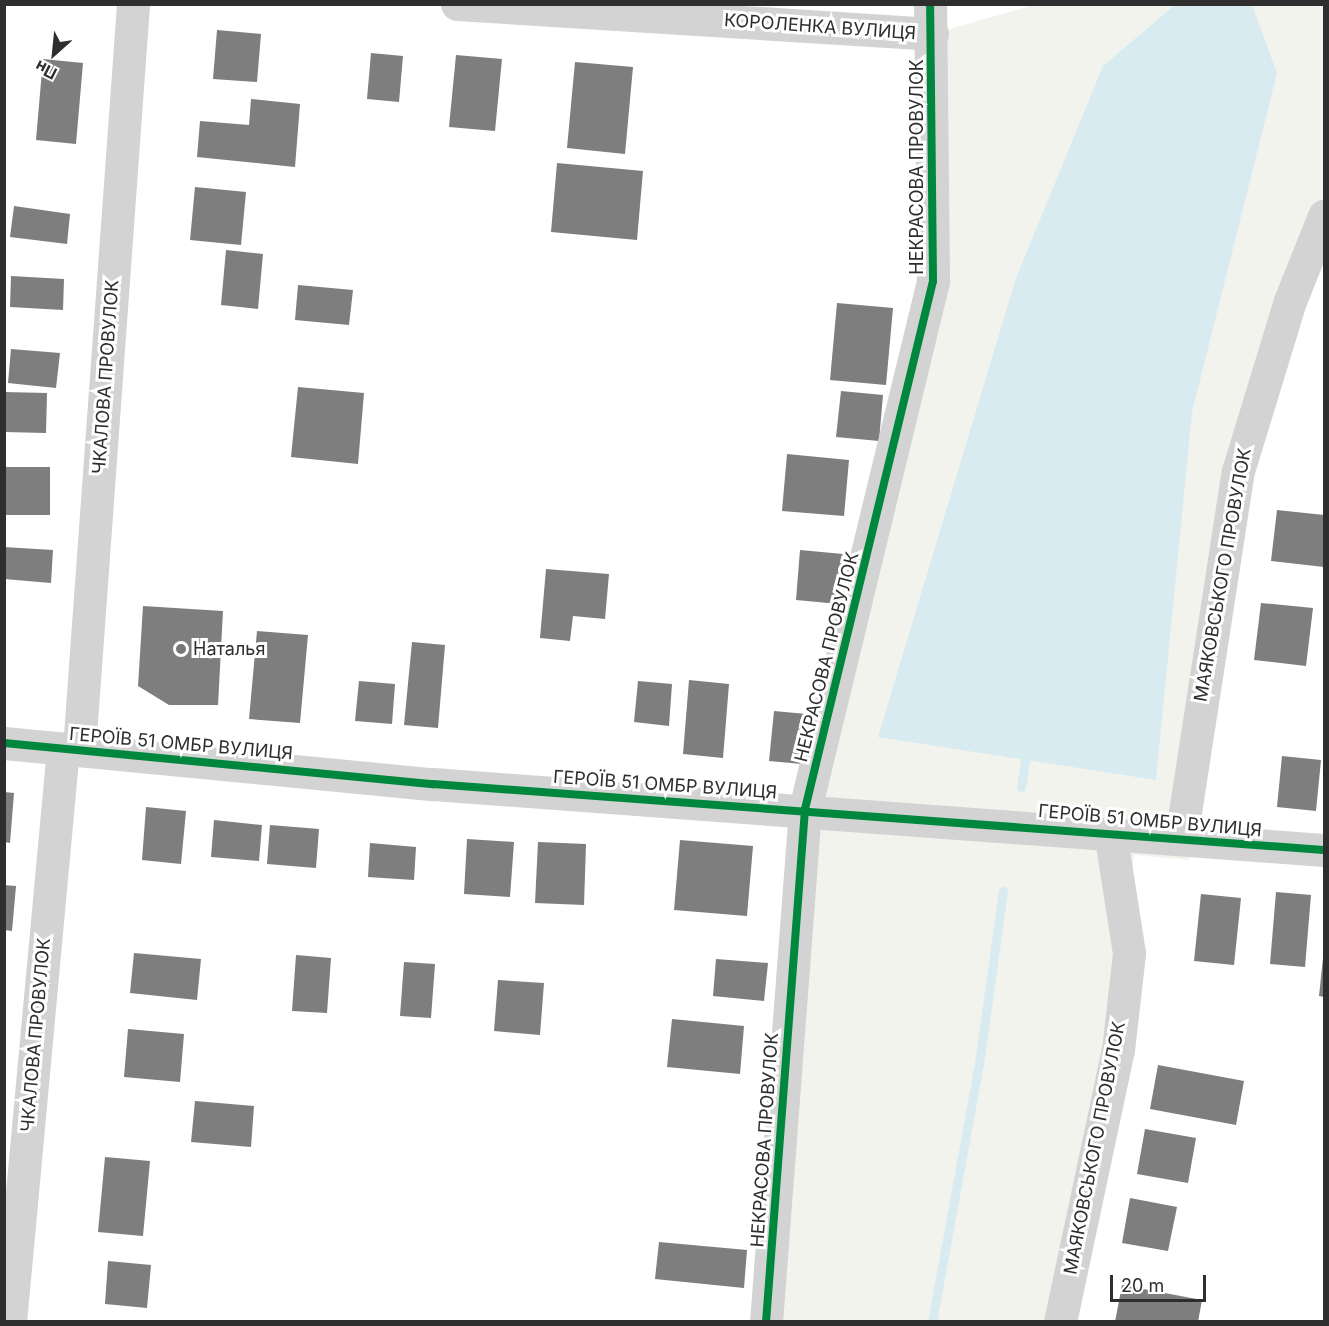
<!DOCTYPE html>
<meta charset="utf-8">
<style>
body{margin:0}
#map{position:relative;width:1329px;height:1326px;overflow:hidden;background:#fff;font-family:Inter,sans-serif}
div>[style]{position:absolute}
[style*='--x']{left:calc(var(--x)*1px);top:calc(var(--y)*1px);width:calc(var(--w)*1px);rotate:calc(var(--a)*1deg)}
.green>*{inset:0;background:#f1f3ec}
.water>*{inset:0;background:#d8ebf0}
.stream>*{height:9px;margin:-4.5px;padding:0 4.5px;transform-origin:4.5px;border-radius:4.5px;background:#d8ebf0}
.building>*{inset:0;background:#7e7e7e}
.street>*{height:33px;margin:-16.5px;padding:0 16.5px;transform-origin:16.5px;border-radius:16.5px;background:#d3d3d3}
.cycleway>*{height:8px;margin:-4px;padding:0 4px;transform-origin:4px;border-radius:4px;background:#00873e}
.dots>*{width:16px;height:16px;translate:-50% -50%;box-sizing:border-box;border:3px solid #fff;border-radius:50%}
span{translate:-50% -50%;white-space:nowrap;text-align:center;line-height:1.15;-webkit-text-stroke:6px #fff;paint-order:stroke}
.street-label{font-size:18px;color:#2e2e2e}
.poi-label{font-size:18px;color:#2e2e2e}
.left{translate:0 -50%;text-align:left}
.frame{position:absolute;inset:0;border:6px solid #2e2e2e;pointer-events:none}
.north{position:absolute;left:24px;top:24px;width:60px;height:60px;-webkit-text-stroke:4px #fff;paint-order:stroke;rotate:207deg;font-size:16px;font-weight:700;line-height:24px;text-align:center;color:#2e2e2e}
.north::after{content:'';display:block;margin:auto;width:21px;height:27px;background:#2e2e2e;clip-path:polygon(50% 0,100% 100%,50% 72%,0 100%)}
.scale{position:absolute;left:1110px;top:1275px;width:96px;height:27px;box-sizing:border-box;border:3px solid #2e2e2e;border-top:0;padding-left:8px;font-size:18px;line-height:21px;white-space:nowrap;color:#2e2e2e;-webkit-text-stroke:4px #fff;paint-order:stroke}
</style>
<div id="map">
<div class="green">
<i style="clip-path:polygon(1034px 5px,1324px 5px,1324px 216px,1290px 301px,1203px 678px,1189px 860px,1134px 855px,1068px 1321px,767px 1322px,805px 809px,933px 281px,932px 34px)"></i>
</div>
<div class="water">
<i style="clip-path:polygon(1176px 4px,1252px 5px,1277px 73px,1192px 412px,1156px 780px,878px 737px,1016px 278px,1103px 66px)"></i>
</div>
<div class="stream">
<i style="--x:1021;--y:787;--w:39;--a:-81"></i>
<i style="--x:932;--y:1322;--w:262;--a:-79.7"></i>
<i style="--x:979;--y:1064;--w:175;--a:-82.1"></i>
</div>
<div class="building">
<i style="clip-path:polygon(217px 30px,261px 34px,257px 82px,213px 79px)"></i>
<i style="clip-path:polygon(371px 53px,403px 56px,399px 102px,367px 99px)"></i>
<i style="clip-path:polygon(456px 55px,502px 59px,495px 131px,449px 127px)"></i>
<i style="clip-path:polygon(43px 59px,83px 63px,76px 144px,36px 140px)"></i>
<i style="clip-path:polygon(575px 62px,633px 67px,625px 154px,567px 148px)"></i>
<i style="clip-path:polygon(251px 99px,300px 104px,295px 167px,197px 157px,200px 121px,249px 125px)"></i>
<i style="clip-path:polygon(557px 163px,643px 171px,637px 240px,551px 232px)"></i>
<i style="clip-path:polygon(195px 187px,246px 192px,241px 245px,190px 240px)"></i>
<i style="clip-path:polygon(14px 206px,70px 214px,67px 244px,10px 237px)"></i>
<i style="clip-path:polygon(226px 250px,263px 254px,258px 309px,221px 305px)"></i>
<i style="clip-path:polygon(11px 276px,64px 279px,63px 310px,10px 307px)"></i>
<i style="clip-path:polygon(298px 285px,353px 290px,349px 325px,295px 320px)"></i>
<i style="clip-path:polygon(837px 303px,893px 308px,886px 385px,830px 380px)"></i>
<i style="clip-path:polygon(11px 349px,60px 353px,56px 388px,8px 383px)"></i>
<i style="clip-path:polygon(298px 387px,364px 393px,358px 464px,291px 457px)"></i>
<i style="clip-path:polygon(841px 391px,883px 395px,879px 441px,836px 437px)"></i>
<i style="clip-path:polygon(4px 392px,47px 393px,46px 433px,4px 432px)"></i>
<i style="clip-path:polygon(787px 454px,849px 460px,844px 516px,782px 511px)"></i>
<i style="clip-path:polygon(4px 467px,50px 467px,50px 515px,4px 515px)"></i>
<i style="clip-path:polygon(1277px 510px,1324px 515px,1324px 567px,1271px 561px)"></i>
<i style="clip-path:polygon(4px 547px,53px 550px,51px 583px,4px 579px)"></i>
<i style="clip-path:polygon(800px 550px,843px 554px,839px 604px,796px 600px)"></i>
<i style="clip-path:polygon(546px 569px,609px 574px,605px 619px,573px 616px,570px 641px,540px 638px)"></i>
<i style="clip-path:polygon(1261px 603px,1313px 608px,1306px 666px,1254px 660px)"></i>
<i style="clip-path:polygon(143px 606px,223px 611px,218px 705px,169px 705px,138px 686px)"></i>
<i style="clip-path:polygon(257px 631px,308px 635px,300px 723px,249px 719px)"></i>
<i style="clip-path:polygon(412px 642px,445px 645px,438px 728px,404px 725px)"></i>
<i style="clip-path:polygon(689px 680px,729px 684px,723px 758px,683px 754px)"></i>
<i style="clip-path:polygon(359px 681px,395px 684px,392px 724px,355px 721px)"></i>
<i style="clip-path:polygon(638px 681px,672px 684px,669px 726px,634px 722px)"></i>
<i style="clip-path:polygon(774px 711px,817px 715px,813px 765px,769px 761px)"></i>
<i style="clip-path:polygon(1282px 756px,1321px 760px,1316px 811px,1277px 807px)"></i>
<i style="clip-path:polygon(4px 792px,14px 793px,10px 843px,4px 842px)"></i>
<i style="clip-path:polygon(146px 807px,186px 811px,181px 864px,142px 860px)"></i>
<i style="clip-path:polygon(214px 820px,262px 825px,259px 861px,211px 857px)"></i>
<i style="clip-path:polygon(270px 825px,319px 829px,316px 868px,267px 864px)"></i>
<i style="clip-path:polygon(467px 839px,514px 842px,510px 897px,464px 894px)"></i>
<i style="clip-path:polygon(680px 840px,753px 846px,747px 916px,674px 910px)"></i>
<i style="clip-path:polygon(538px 842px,586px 844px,584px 905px,535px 903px)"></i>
<i style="clip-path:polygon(370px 843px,416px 847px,414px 880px,368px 877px)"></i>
<i style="clip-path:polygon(4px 885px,16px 886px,12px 931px,4px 930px)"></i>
<i style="clip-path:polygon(1276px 892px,1311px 895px,1305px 967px,1270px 964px)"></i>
<i style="clip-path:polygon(1201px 894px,1241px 898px,1234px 965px,1194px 961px)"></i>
<i style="clip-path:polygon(134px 953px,201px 959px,197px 1000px,130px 993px)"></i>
<i style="clip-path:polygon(296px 955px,331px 958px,327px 1013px,292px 1011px)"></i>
<i style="clip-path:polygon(1323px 958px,1324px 958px,1324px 997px,1319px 996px)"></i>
<i style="clip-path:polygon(716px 959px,768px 963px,764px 1001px,713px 996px)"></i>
<i style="clip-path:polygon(404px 962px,435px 964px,431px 1018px,400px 1016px)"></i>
<i style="clip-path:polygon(498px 980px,544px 983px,540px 1035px,494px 1031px)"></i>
<i style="clip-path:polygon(672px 1019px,744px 1026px,740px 1074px,667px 1067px)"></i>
<i style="clip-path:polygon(128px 1029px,184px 1034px,180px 1082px,124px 1077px)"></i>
<i style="clip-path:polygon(1158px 1065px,1244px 1081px,1236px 1125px,1150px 1109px)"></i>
<i style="clip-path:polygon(195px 1101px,254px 1106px,251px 1147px,191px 1142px)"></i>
<i style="clip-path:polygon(1145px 1129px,1196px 1138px,1188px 1183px,1137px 1174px)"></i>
<i style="clip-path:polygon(105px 1157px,150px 1161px,143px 1236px,98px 1232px)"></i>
<i style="clip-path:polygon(1130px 1198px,1177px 1207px,1168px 1251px,1122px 1243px)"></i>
<i style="clip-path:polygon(659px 1242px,747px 1250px,744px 1288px,655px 1279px)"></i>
<i style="clip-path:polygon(108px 1261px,151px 1265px,147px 1308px,105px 1304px)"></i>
<i style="clip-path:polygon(1122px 1285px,1202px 1300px,1198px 1322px,1115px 1322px)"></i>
</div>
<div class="street">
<i style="--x:457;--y:4;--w:476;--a:3.6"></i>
<i style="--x:4;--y:743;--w:431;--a:5.5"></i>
<i style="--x:433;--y:784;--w:893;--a:4.24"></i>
<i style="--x:79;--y:749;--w:747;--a:-85.85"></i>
<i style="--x:1181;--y:838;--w:371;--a:-81.2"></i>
<i style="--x:1238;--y:471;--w:178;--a:-73"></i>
<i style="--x:1290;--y:301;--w:92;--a:-68.2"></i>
<i style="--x:10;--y:1322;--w:576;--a:-84.72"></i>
<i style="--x:766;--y:1322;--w:514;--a:-85.65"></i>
<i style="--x:805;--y:809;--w:543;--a:-76.37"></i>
<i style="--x:933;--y:281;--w:277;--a:-90.6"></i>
<i style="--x:1060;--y:1322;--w:278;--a:-78"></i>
<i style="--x:1118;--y:1050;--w:98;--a:-83.5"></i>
<i style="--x:1129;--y:953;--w:122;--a:-98.9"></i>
</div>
<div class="cycleway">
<i style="--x:4;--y:743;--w:431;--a:5.5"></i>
<i style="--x:433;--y:784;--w:893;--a:4.24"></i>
<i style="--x:766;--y:1322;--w:514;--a:-85.65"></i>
<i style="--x:805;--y:809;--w:543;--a:-76.37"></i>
<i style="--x:933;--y:281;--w:277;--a:-90.6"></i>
</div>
<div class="dots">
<i style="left:181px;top:649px;background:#777"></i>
</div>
<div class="street-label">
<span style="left:820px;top:27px;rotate:4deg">КОРОЛЕНКА ВУЛИЦЯ</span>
<span style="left:917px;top:167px;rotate:-90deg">НЕКРАСОВА ПРОВУЛОК</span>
<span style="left:106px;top:377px;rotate:-86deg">ЧКАЛОВА ПРОВУЛОК</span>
<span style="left:1223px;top:575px;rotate:-80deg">МАЯКОВСЬКОГО ПРОВУЛОК</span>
<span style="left:827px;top:657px;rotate:-76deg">НЕКРАСОВА ПРОВУЛОК</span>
<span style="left:181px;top:744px;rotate:5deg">ГЕРОЇВ 51 ОМБР ВУЛИЦЯ</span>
<span style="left:665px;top:785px;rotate:4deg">ГЕРОЇВ 51 ОМБР ВУЛИЦЯ</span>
<span style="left:1150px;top:821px;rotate:5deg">ГЕРОЇВ 51 ОМБР ВУЛИЦЯ</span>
<span style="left:36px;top:1035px;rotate:-85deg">ЧКАЛОВА ПРОВУЛОК</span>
<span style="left:765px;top:1140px;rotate:-86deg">НЕКРАСОВА ПРОВУЛОК</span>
<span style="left:1095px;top:1148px;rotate:-79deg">МАЯКОВСЬКОГО ПРОВУЛОК</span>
</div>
<div class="poi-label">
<span class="left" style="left:193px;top:649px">Наталья</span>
</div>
<div class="frame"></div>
<div class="north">Пн</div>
<div class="scale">20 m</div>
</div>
